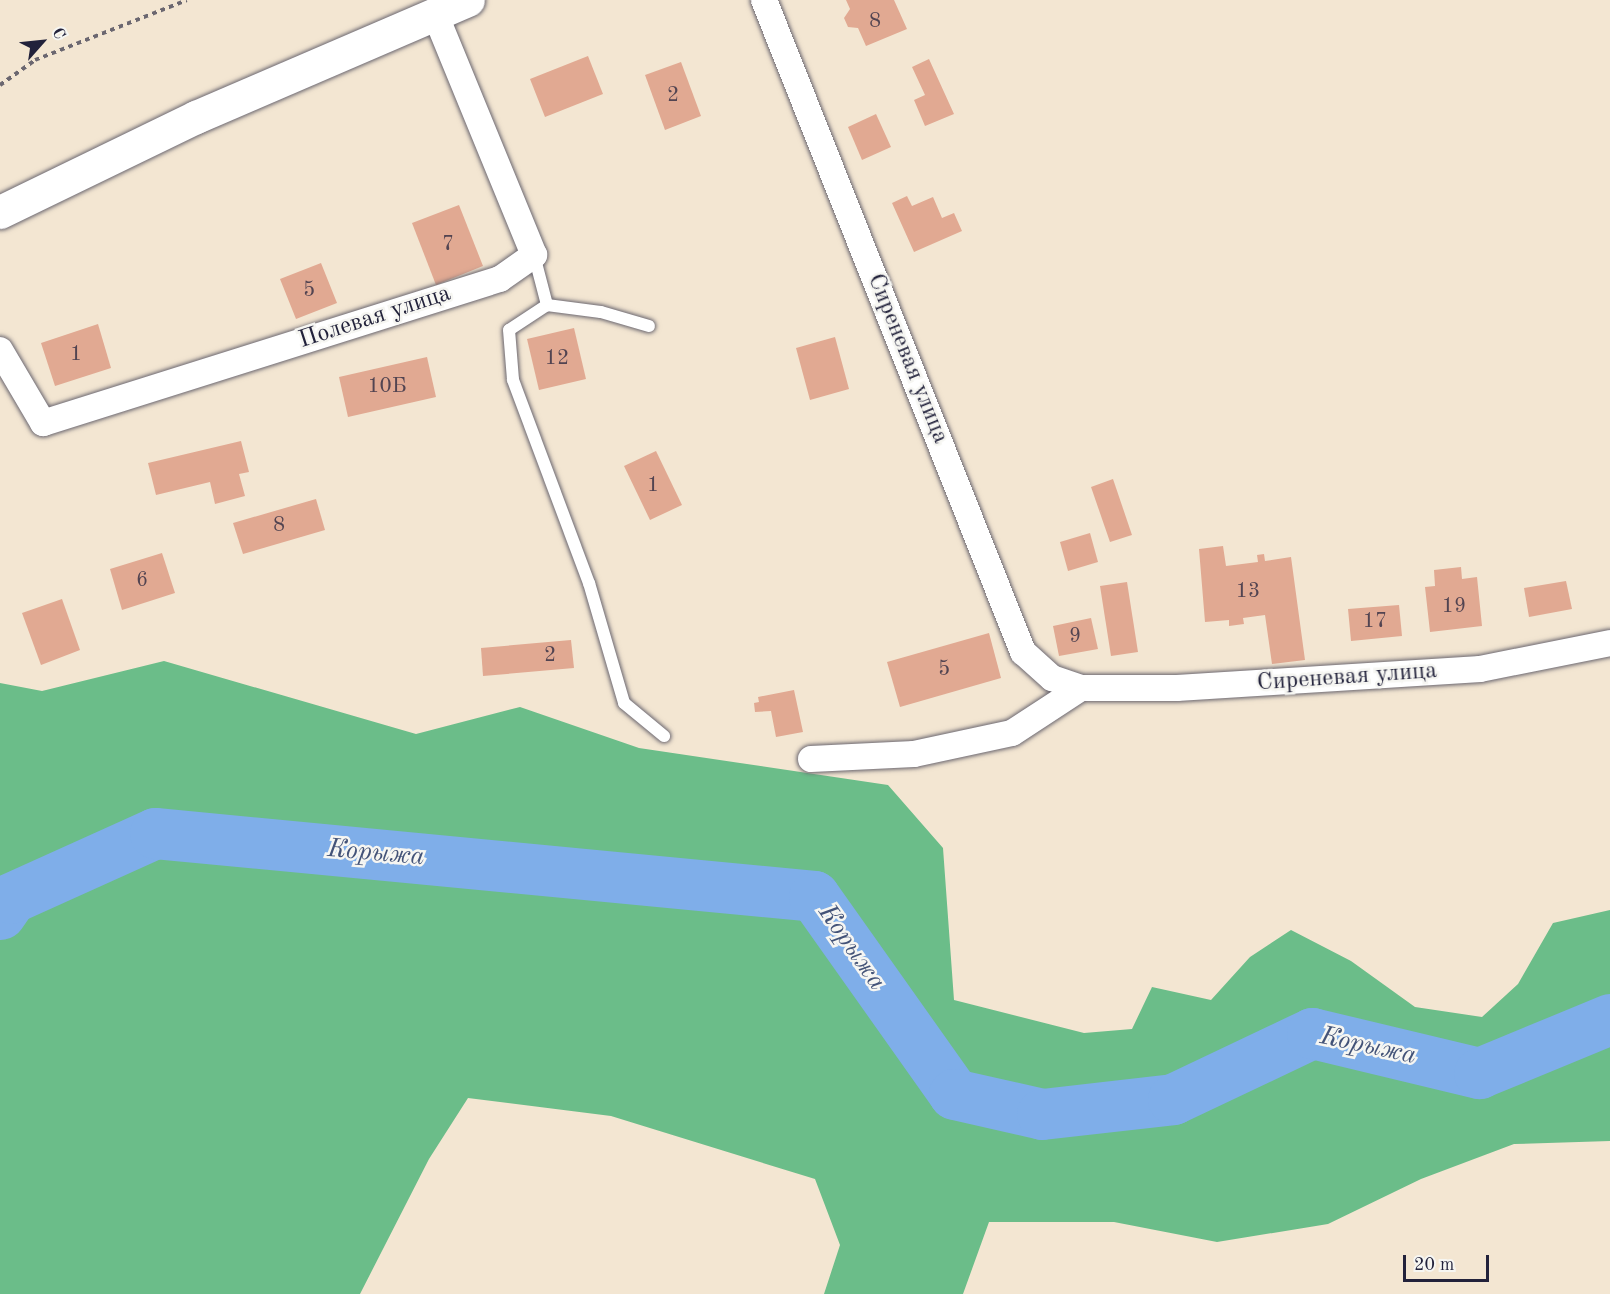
<!DOCTYPE html>
<meta charset="utf-8">
<style>
body{margin:0}
#map{position:relative;width:1610px;height:1294px;overflow:hidden;background:#f3e6d2;font-family:"Old Standard TT",serif}
div>[style]{position:absolute}
[style*='--x']{left:calc(var(--x)*1px);top:calc(var(--y)*1px);width:calc(var(--w)*1px);rotate:calc(var(--a)*1deg)}
.forest>*{inset:0;background:#6bbd89}
.river>*{height:51px;margin:-25.5px;padding:0 25.5px;transform-origin:25.5px;border-radius:25.5px;background:#7faee9}
.building>*{inset:0;background:#e1a992}
.path>*{height:4px;margin-top:-2px;transform-origin:0;background:repeating-linear-gradient(90deg,#6b6770 0 4.5px,transparent 0 9px)}
.roads{filter:drop-shadow(0 0 2px #6b6770) drop-shadow(0 0 2px #6b6770)}
.lane>*{height:12px;margin:-6px;padding:0 6px;transform-origin:6px;border-radius:6px;background:#fff}
.street>*{height:26px;margin:-13px;padding:0 13px;transform-origin:13px;border-radius:13px;background:#fff}
.secondary>*{height:33px;margin:-16.5px;padding:0 16.5px;transform-origin:16.5px;border-radius:16.5px;background:#fff}
span{translate:-50% -50%;white-space:nowrap;text-align:center;line-height:1.15;-webkit-text-stroke:5px #f6f6f2;paint-order:stroke}
.number-label{font-size:21px;color:#524451}
.number-label span{-webkit-text-stroke-width:0}
.street-label{font-size:24px;color:#22223b}
.water-label{font-size:26px;color:#435378;font-style:italic}
.north{position:absolute;left:12px;top:12px;width:60px;height:60px;-webkit-text-stroke:4px #f6f6f2;paint-order:stroke;rotate:63deg;font-size:16px;font-weight:700;line-height:24px;text-align:center;color:#22223b}
.north::after{content:'';display:block;margin:auto;width:21px;height:27px;background:#22223b;clip-path:polygon(50% 0,100% 100%,50% 72%,0 100%)}
.scale{position:absolute;left:1403px;top:1255px;width:86px;height:27px;box-sizing:border-box;border:3px solid #22223b;border-top:0;padding-left:8px;font-size:18px;line-height:21px;white-space:nowrap;color:#22223b;-webkit-text-stroke:4px #f6f6f2;paint-order:stroke}
</style>
<div id="map">
<div class="forest">
<i style="clip-path:polygon(164px 661px,416px 734px,520px 707px,639px 748px,888px 785px,943px 848px,954px 1000px,1084px 1033px,1132px 1029px,1152px 987px,1211px 1000px,1250px 957px,1291px 930px,1351px 961px,1415px 1007px,1482px 1017px,1518px 984px,1553px 923px,1610px 910px,1610px 1141px,1514px 1144px,1421px 1179px,1328px 1224px,1217px 1242px,1114px 1222px,989px 1222px,963px 1294px,824px 1294px,840px 1245px,815px 1179px,611px 1116px,468px 1098px,429px 1159px,360px 1294px,0 1294px,0 683px,42px 691px)"></i>
</div>
<div class="river">
<i style="--x:0;--y:914;--w:19;--a:-55"></i>
<i style="--x:11;--y:898;--w:158;--a:-24.3"></i>
<i style="--x:155;--y:833;--w:662;--a:5.46"></i>
<i style="--x:814;--y:896;--w:242;--a:54.7"></i>
<i style="--x:954;--y:1094;--w:90;--a:12.8"></i>
<i style="--x:1042;--y:1114;--w:132;--a:-6.5"></i>
<i style="--x:1173;--y:1099;--w:154;--a:-25.4"></i>
<i style="--x:1312;--y:1033;--w:172;--a:13.5"></i>
<i style="--x:1479;--y:1073;--w:142;--a:-22.4"></i>
</div>
<div class="building">
<i style="clip-path:polygon(846px 0,894px 0,907px 29px,866px 46px,858px 28px,848px 27px,844px 18px,850px 9px)"></i>
<i style="clip-path:polygon(588px 56px,603px 94px,545px 117px,530px 79px)"></i>
<i style="clip-path:polygon(929px 59px,954px 114px,925px 126px,914px 100px,925px 95px,912px 67px)"></i>
<i style="clip-path:polygon(681px 62px,701px 116px,665px 130px,645px 75px)"></i>
<i style="clip-path:polygon(876px 114px,891px 147px,862px 160px,848px 127px)"></i>
<i style="clip-path:polygon(907px 196px,912px 206px,933px 197px,942px 218px,954px 213px,962px 231px,914px 252px,892px 203px)"></i>
<i style="clip-path:polygon(459px 205px,483px 266px,436px 285px,412px 223px)"></i>
<i style="clip-path:polygon(321px 263px,337px 303px,296px 319px,280px 279px)"></i>
<i style="clip-path:polygon(98px 324px,111px 368px,55px 386px,41px 343px)"></i>
<i style="clip-path:polygon(574px 328px,586px 379px,539px 390px,527px 339px)"></i>
<i style="clip-path:polygon(835px 337px,849px 389px,810px 400px,796px 348px)"></i>
<i style="clip-path:polygon(427px 357px,436px 397px,348px 417px,339px 377px)"></i>
<i style="clip-path:polygon(241px 441px,249px 472px,239px 474px,245px 496px,215px 504px,210px 482px,156px 495px,148px 463px)"></i>
<i style="clip-path:polygon(656px 451px,682px 505px,650px 520px,624px 466px)"></i>
<i style="clip-path:polygon(1113px 479px,1132px 535px,1110px 542px,1091px 487px)"></i>
<i style="clip-path:polygon(316px 499px,325px 530px,243px 554px,233px 523px)"></i>
<i style="clip-path:polygon(1090px 533px,1098px 562px,1068px 571px,1060px 542px)"></i>
<i style="clip-path:polygon(1223px 546px,1226px 566px,1258px 562px,1257px 555px,1264px 554px,1265px 561px,1291px 557px,1305px 660px,1272px 664px,1265px 615px,1243px 618px,1244px 624px,1229px 626px,1229px 620px,1205px 622px,1199px 549px)"></i>
<i style="clip-path:polygon(162px 553px,175px 593px,122px 610px,110px 569px)"></i>
<i style="clip-path:polygon(1461px 567px,1462px 579px,1477px 577px,1482px 626px,1430px 632px,1425px 587px,1435px 586px,1434px 570px)"></i>
<i style="clip-path:polygon(1566px 581px,1572px 609px,1529px 617px,1524px 588px)"></i>
<i style="clip-path:polygon(1127px 582px,1138px 652px,1111px 656px,1100px 586px)"></i>
<i style="clip-path:polygon(62px 599px,80px 650px,41px 665px,22px 613px)"></i>
<i style="clip-path:polygon(1399px 605px,1402px 636px,1351px 641px,1348px 609px)"></i>
<i style="clip-path:polygon(1091px 618px,1098px 649px,1059px 656px,1053px 626px)"></i>
<i style="clip-path:polygon(989px 633px,1001px 678px,900px 707px,887px 662px)"></i>
<i style="clip-path:polygon(571px 640px,574px 668px,483px 676px,481px 648px)"></i>
<i style="clip-path:polygon(794px 690px,803px 732px,776px 737px,771px 711px,755px 712px,754px 703px,759px 702px,758px 697px)"></i>
</div>
<div class="path">
<i style="--x:0;--y:85;--w:43;--a:-35.5"></i>
<i style="--x:35;--y:60;--w:163;--a:-21.5"></i>
</div>
<div class="roads">
<div class="lane">
<i style="--x:534;--y:255;--w:52;--a:75.4"></i>
<i style="--x:547;--y:305;--w:54;--a:7.4"></i>
<i style="--x:601;--y:312;--w:50;--a:16.3"></i>
<i style="--x:547;--y:305;--w:45;--a:146.7"></i>
<i style="--x:509;--y:330;--w:50;--a:85.4"></i>
<i style="--x:513;--y:380;--w:217;--a:69.5"></i>
<i style="--x:589;--y:583;--w:125;--a:73.7"></i>
<i style="--x:624;--y:703;--w:52;--a:39.5"></i>
</div>
<div class="street">
<i style="--x:764;--y:0;--w:702;--a:68.34"></i>
<i style="--x:1023;--y:652;--w:39;--a:42"></i>
<i style="--x:1052;--y:678;--w:31;--a:19"></i>
<i style="--x:1081;--y:688;--w:96;--a:0"></i>
<i style="--x:1177;--y:688;--w:304;--a:-3.6"></i>
<i style="--x:1480;--y:669;--w:133;--a:-11.3"></i>
<i style="--x:0;--y:350;--w:85;--a:59.5"></i>
<i style="--x:43;--y:423;--w:479;--a:-17.5"></i>
<i style="--x:500;--y:279;--w:42;--a:-35.2"></i>
<i style="--x:534;--y:255;--w:261;--a:-112.3"></i>
<i style="--x:811;--y:759;--w:103;--a:-2.8"></i>
<i style="--x:914;--y:754;--w:100;--a:-12.1"></i>
<i style="--x:1012;--y:733;--w:82;--a:-33.1"></i>
</div>
<div class="secondary">
<i style="--x:0;--y:212;--w:218;--a:-25.9"></i>
<i style="--x:196;--y:117;--w:296;--a:-23.3"></i>
</div>
</div>
<div class="number-label">
<span style="left:875px;top:22px">8</span>
<span style="left:673px;top:96px">2</span>
<span style="left:448px;top:245px">7</span>
<span style="left:309px;top:291px">5</span>
<span style="left:76px;top:355px">1</span>
<span style="left:557px;top:359px">12</span>
<span style="left:387px;top:387px">10Б</span>
<span style="left:653px;top:486px">1</span>
<span style="left:279px;top:526px">8</span>
<span style="left:142px;top:581px">6</span>
<span style="left:1248px;top:592px">13</span>
<span style="left:1454px;top:607px">19</span>
<span style="left:1375px;top:622px">17</span>
<span style="left:1075px;top:637px">9</span>
<span style="left:550px;top:656px">2</span>
<span style="left:944px;top:670px">5</span>
</div>
<div class="street-label">
<span style="left:375px;top:318px;rotate:-18deg">Полевая улица</span>
<span style="left:907px;top:359px;rotate:68deg">Сиреневая улица</span>
<span style="left:1347px;top:678px;rotate:-4deg">Сиреневая улица</span>
</div>
<div class="water-label">
<span style="left:376px;top:854px;rotate:5deg">Корыжа</span>
<span style="left:851px;top:948px;rotate:55deg">Корыжа</span>
<span style="left:1368px;top:1047px;rotate:12deg">Корыжа</span>
</div>
<div class="north">С</div>
<div class="scale">20 m</div>
</div>
